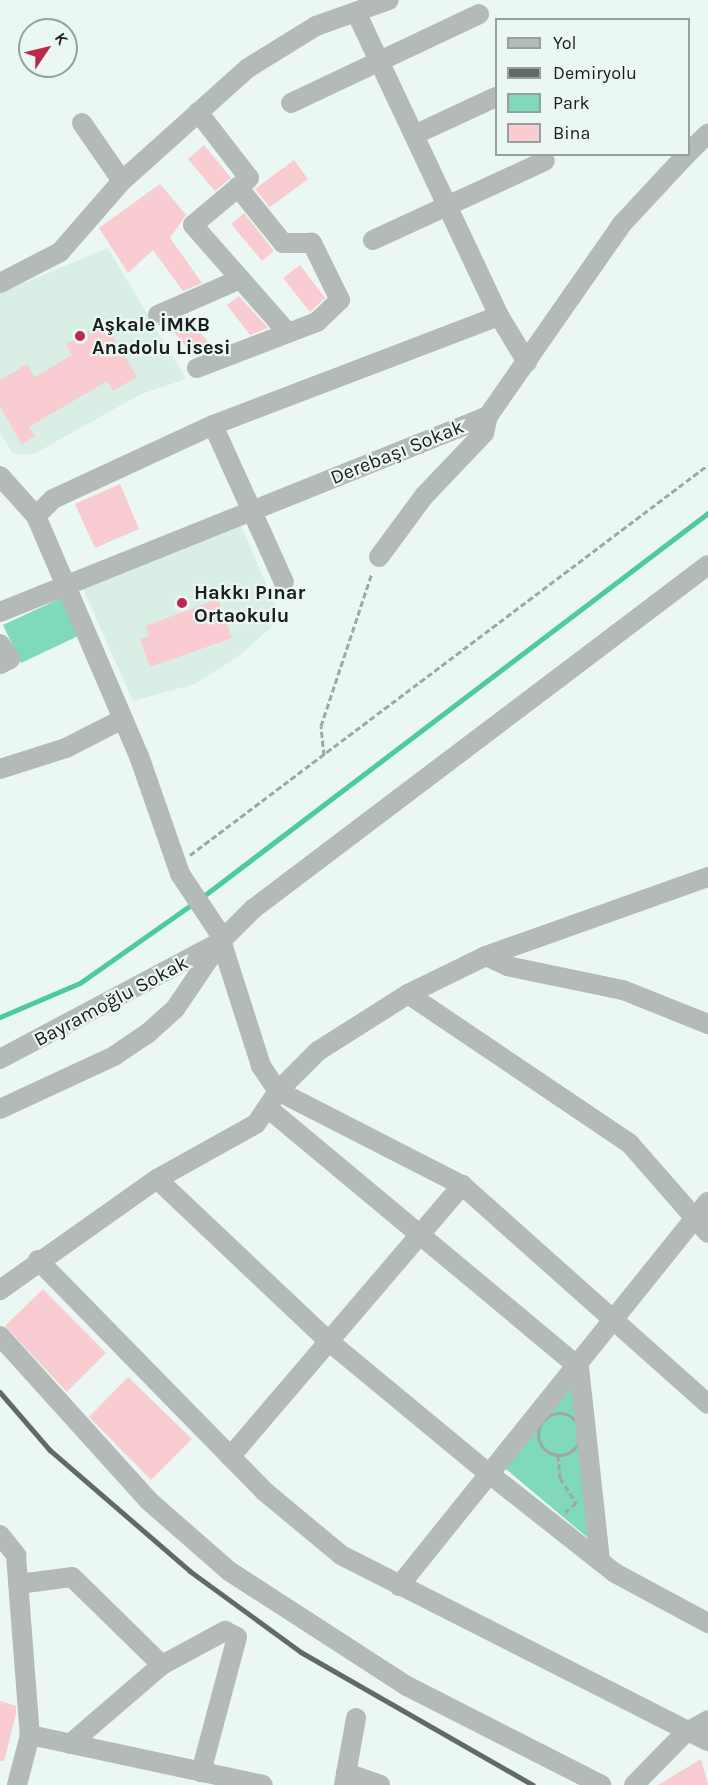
<!DOCTYPE html>
<meta charset="utf-8">
<style>
body{margin:0}
#map{position:relative;width:708px;height:1785px;overflow:hidden;background:#eaf7f2;font-family:Karla,sans-serif}
div>[style]{position:absolute}
[style*='--x']{left:calc(var(--x)*1px);top:calc(var(--y)*1px);width:calc(var(--w)*1px);rotate:calc(var(--a)*1deg)}
.built>*{inset:0;background:#d9efe6}
.green>*{inset:0;background:#7fd9ba}
.stream>*{height:4.5px;margin:-2.25px;padding:0 2.25px;transform-origin:2.25px;border-radius:2.25px;background:#4dc9a3}
.building>*{inset:0;background:#f8ccd0}
.path>*{height:3px;margin-top:-1.5px;transform-origin:0;background:repeating-linear-gradient(90deg,#9ea8a4 0 6px,transparent 0 9px)}
.path>.ring{margin:-1.5px;padding:0;box-sizing:content-box;background:none;border:3px solid #9ea8a4;border-radius:50%}
.minor>*{height:20px;margin:-10px;padding:0 10px;transform-origin:10px;border-radius:10px;background:#b4bab7}
.rail>*{height:4.5px;margin:-2.25px;padding:0 2.25px;transform-origin:2.25px;border-radius:2.25px;background:#626966}
.dots>*{width:16px;height:16px;translate:-50% -50%;box-sizing:border-box;border:3px solid #eaf7f2;border-radius:50%}
span{translate:-50% -50%;white-space:nowrap;text-align:center;line-height:1.15;-webkit-text-stroke:4.5px #eaf7f2;paint-order:stroke}
.poi-label{font-size:20px;color:#1a1e1d;font-weight:700}
.left{translate:0 -50%;text-align:left}
.street-label{font-size:20px;color:#1a1e1d}
.legend{position:absolute;left:495px;top:18px;width:195px;height:138px;box-sizing:border-box;background:#eaf7f2;border:2px solid #97a09d;margin:0;padding:8px 10px;list-style:none;font-size:18px;color:#1a1e1d}
.legend li{display:flex;align-items:center;gap:12px;height:30px}
.legend b{width:30px;border:2px solid #97a09d}
.north{position:absolute;left:18px;top:18px;width:60px;height:60px;box-sizing:border-box;background:#eaf7f2;border:2px solid #97a09d;border-radius:50%;rotate:55deg;font-size:16px;font-weight:700;line-height:24px;text-align:center;color:#1a1e1d}
.north::after{content:'';display:block;margin:auto;width:21px;height:27px;background:#ba2a4e;clip-path:polygon(50% 0,100% 100%,50% 72%,0 100%)}
</style>
<div id="map">
<div class="built">
<i style="clip-path:polygon(108px 248px,186px 379px,141px 394px,34px 454px,13px 454px,0 432px,0 293px)"></i>
<i style="clip-path:polygon(241px 526px,281px 618px,239px 656px,195px 684px,133px 701px,82px 587px)"></i>
</div>
<div class="green">
<i style="clip-path:polygon(61px 598px,78px 636px,21px 663px,3px 625px)"></i>
<i style="clip-path:polygon(571px 1386px,577px 1388px,588px 1538px,501px 1465px)"></i>
</div>
<div class="stream">
<i style="--x:201;--y:898;--w:637;--a:-37.21"></i>
<i style="--x:0;--y:1017;--w:87;--a:-23"></i>
<i style="--x:80;--y:983;--w:139;--a:-35.1"></i>
</div>
<div class="building">
<i style="clip-path:polygon(204px 145px,231px 178px,215px 191px,188px 159px)"></i>
<i style="clip-path:polygon(294px 160px,308px 179px,270px 207px,255px 189px)"></i>
<i style="clip-path:polygon(160px 184px,186px 215px,170px 238px,202px 283px,183px 291px,153px 250px,128px 273px,99px 228px)"></i>
<i style="clip-path:polygon(244px 213px,274px 251px,262px 261px,231px 224px)"></i>
<i style="clip-path:polygon(300px 265px,325px 298px,310px 312px,283px 278px)"></i>
<i style="clip-path:polygon(239px 296px,268px 328px,250px 335px,227px 305px)"></i>
<i style="clip-path:polygon(186px 316px,214px 349px,194px 356px,168px 325px)"></i>
<i style="clip-path:polygon(104px 322px,137px 377px,113px 391px,107px 381px,29px 427px,35px 436px,22px 444px,0 407px,0 380px,27px 364px,35px 377px,72px 355px,66px 344px)"></i>
<i style="clip-path:polygon(120px 484px,139px 529px,95px 548px,75px 504px)"></i>
<i style="clip-path:polygon(218px 599px,232px 638px,150px 667px,140px 639px,149px 636px,145px 626px)"></i>
<i style="clip-path:polygon(43px 1289px,106px 1353px,67px 1392px,5px 1326px)"></i>
<i style="clip-path:polygon(128px 1377px,192px 1439px,151px 1480px,89px 1417px)"></i>
<i style="clip-path:polygon(0 1701px,16px 1706px,16px 1714px,4px 1761px,0 1761px)"></i>
<i style="clip-path:polygon(701px 1759px,708px 1785px,658px 1785px)"></i>
</div>
<div class="path">
<i style="--x:324;--y:755;--w:29;--a:-96"></i>
<i style="--x:321;--y:726;--w:161;--a:-71.6"></i>
<i style="--x:190;--y:855;--w:648;--a:-36.98"></i>
<i class="ring" style="left:538px;top:1413px;width:39px;height:39px"></i>
<i style="--x:558;--y:1455;--w:23;--a:85"></i>
<i style="--x:560;--y:1478;--w:30;--a:57"></i>
<i style="--x:576;--y:1503;--w:14;--a:141"></i>
</div>
<div class="minor">
<i style="--x:356;--y:12;--w:336;--a:64.8"></i>
<i style="--x:499;--y:316;--w:54;--a:58.7"></i>
<i style="--x:291;--y:103;--w:208;--a:-25.3"></i>
<i style="--x:198;--y:112;--w:83;--a:52.3"></i>
<i style="--x:249;--y:178;--w:73;--a:140"></i>
<i style="--x:193;--y:225;--w:142;--a:48.7"></i>
<i style="--x:82;--y:123;--w:70;--a:55.4"></i>
<i style="--x:414;--y:135;--w:90;--a:-24.9"></i>
<i style="--x:688;--y:153;--w:28;--a:-44"></i>
<i style="--x:373;--y:240;--w:189;--a:-24.7"></i>
<i style="--x:0;--y:283;--w:68;--a:-27.3"></i>
<i style="--x:60;--y:252;--w:94;--a:-48.9"></i>
<i style="--x:122;--y:181;--w:169;--a:-41.9"></i>
<i style="--x:248;--y:68;--w:80;--a:-31.7"></i>
<i style="--x:316;--y:26;--w:77;--a:-19.6"></i>
<i style="--x:158;--y:315;--w:90;--a:-23.7"></i>
<i style="--x:197;--y:368;--w:129;--a:-21"></i>
<i style="--x:317;--y:322;--w:32;--a:-44"></i>
<i style="--x:340;--y:300;--w:64;--a:-116.2"></i>
<i style="--x:312;--y:243;--w:29;--a:180"></i>
<i style="--x:283;--y:243;--w:72;--a:-128.8"></i>
<i style="--x:213;--y:425;--w:172;--a:65.7"></i>
<i style="--x:0;--y:476;--w:54;--a:48"></i>
<i style="--x:36;--y:516;--w:261;--a:66.8"></i>
<i style="--x:139;--y:756;--w:125;--a:70.8"></i>
<i style="--x:180;--y:874;--w:69;--a:56.3"></i>
<i style="--x:218;--y:931;--w:142;--a:72.3"></i>
<i style="--x:261;--y:1066;--w:30;--a:56"></i>
<i style="--x:278;--y:1091;--w:207;--a:27.1"></i>
<i style="--x:462;--y:1185;--w:329;--a:41.7"></i>
<i style="--x:36;--y:516;--w:24;--a:-45"></i>
<i style="--x:53;--y:499;--w:176;--a:-24.8"></i>
<i style="--x:213;--y:425;--w:306;--a:-20.9"></i>
<i style="--x:379;--y:557;--w:76;--a:-53.6"></i>
<i style="--x:424;--y:496;--w:87;--a:-46.4"></i>
<i style="--x:484;--y:433;--w:17;--a:-77"></i>
<i style="--x:0;--y:612;--w:526;--a:-21.88"></i>
<i style="--x:488;--y:416;--w:233;--a:-55.1"></i>
<i style="--x:621;--y:225;--w:97;--a:-47.1"></i>
<i style="--x:0;--y:644;--w:18;--a:56"></i>
<i style="--x:10;--y:659;--w:11;--a:153"></i>
<i style="--x:0;--y:769;--w:69;--a:-17.7"></i>
<i style="--x:66;--y:748;--w:64;--a:-27"></i>
<i style="--x:486;--y:956;--w:23;--a:25"></i>
<i style="--x:507;--y:966;--w:118;--a:11.7"></i>
<i style="--x:623;--y:990;--w:92;--a:21.8"></i>
<i style="--x:408;--y:994;--w:268;--a:34"></i>
<i style="--x:630;--y:1144;--w:118;--a:48.8"></i>
<i style="--x:0;--y:1059;--w:247;--a:-28"></i>
<i style="--x:0;--y:1109;--w:126;--a:-24.9"></i>
<i style="--x:114;--y:1056;--w:40;--a:-34"></i>
<i style="--x:147;--y:1034;--w:38;--a:-42"></i>
<i style="--x:175;--y:1009;--w:82;--a:-55.9"></i>
<i style="--x:221;--y:941;--w:45;--a:-45"></i>
<i style="--x:253;--y:909;--w:570;--a:-37.09"></i>
<i style="--x:269;--y:1109;--w:403;--a:39.8"></i>
<i style="--x:579;--y:1367;--w:195;--a:83.8"></i>
<i style="--x:157;--y:1179;--w:233;--a:43.4"></i>
<i style="--x:326;--y:1339;--w:209;--a:39.6"></i>
<i style="--x:487;--y:1472;--w:163;--a:38.3"></i>
<i style="--x:615;--y:1573;--w:106;--a:28.3"></i>
<i style="--x:38;--y:1260;--w:323;--a:45.6"></i>
<i style="--x:264;--y:1491;--w:100;--a:39.7"></i>
<i style="--x:341;--y:1555;--w:411;--a:26.9"></i>
<i style="--x:0;--y:1290;--w:192;--a:-35.3"></i>
<i style="--x:157;--y:1179;--w:113;--a:-29.1"></i>
<i style="--x:256;--y:1124;--w:40;--a:-56"></i>
<i style="--x:278;--y:1091;--w:57;--a:-45"></i>
<i style="--x:318;--y:1051;--w:107;--a:-32.3"></i>
<i style="--x:408;--y:994;--w:87;--a:-26"></i>
<i style="--x:486;--y:956;--w:236;--a:-19.6"></i>
<i style="--x:0;--y:1336;--w:222;--a:47.9"></i>
<i style="--x:149;--y:1501;--w:106;--a:41.2"></i>
<i style="--x:229;--y:1571;--w:212;--a:32.9"></i>
<i style="--x:407;--y:1686;--w:218;--a:27"></i>
<i style="--x:230;--y:1457;--w:358;--a:-49.5"></i>
<i style="--x:0;--y:1535;--w:26;--a:51"></i>
<i style="--x:16;--y:1555;--w:181;--a:85.6"></i>
<i style="--x:30;--y:1735;--w:52;--a:104.6"></i>
<i style="--x:18;--y:1584;--w:54;--a:-7.4"></i>
<i style="--x:72;--y:1577;--w:126;--a:44.4"></i>
<i style="--x:162;--y:1665;--w:72;--a:-28.4"></i>
<i style="--x:225;--y:1631;--w:13;--a:27"></i>
<i style="--x:237;--y:1637;--w:140;--a:104.9"></i>
<i style="--x:399;--y:1586;--w:493;--a:-51.2"></i>
<i style="--x:30;--y:1735;--w:238;--a:12.1"></i>
<i style="--x:70;--y:1744;--w:121;--a:-40.7"></i>
<i style="--x:346;--y:1773;--w:36;--a:19"></i>
<i style="--x:344;--y:1785;--w:68;--a:-79.8"></i>
<i style="--x:634;--y:1785;--w:73;--a:-45.6"></i>
<i style="--x:685;--y:1733;--w:26;--a:-29"></i>
</div>
<div class="rail">
<i style="--x:0;--y:1392;--w:77;--a:49.2"></i>
<i style="--x:50;--y:1450;--w:185;--a:40.8"></i>
<i style="--x:190;--y:1571;--w:137;--a:36.1"></i>
<i style="--x:301;--y:1652;--w:267;--a:29.8"></i>
</div>
<div class="dots">
<i style="left:80px;top:336px;background:#ba2a4e"></i>
<i style="left:182px;top:603px;background:#ba2a4e"></i>
</div>
<div class="poi-label">
<span class="left" style="left:92px;top:336px">Aşkale İMKB<br>Anadolu Lisesi</span>
<span class="left" style="left:194px;top:604px">Hakkı Pınar<br>Ortaokulu</span>
</div>
<div class="street-label">
<span style="left:397px;top:452px;rotate:-22deg">Derebaşı Sokak</span>
<span style="left:111px;top:1001px;rotate:-28deg">Bayramoğlu Sokak</span>
</div>
<ul class="legend">
<li><b style="height:8px;background:#b4bab7"></b>Yol</li>
<li><b style="height:8px;background:#626966"></b>Demiryolu</li>
<li><b style="height:16px;background:#7fd9ba"></b>Park</li>
<li><b style="height:16px;background:#f8ccd0"></b>Bina</li>
</ul>
<div class="north">K</div>
</div>
